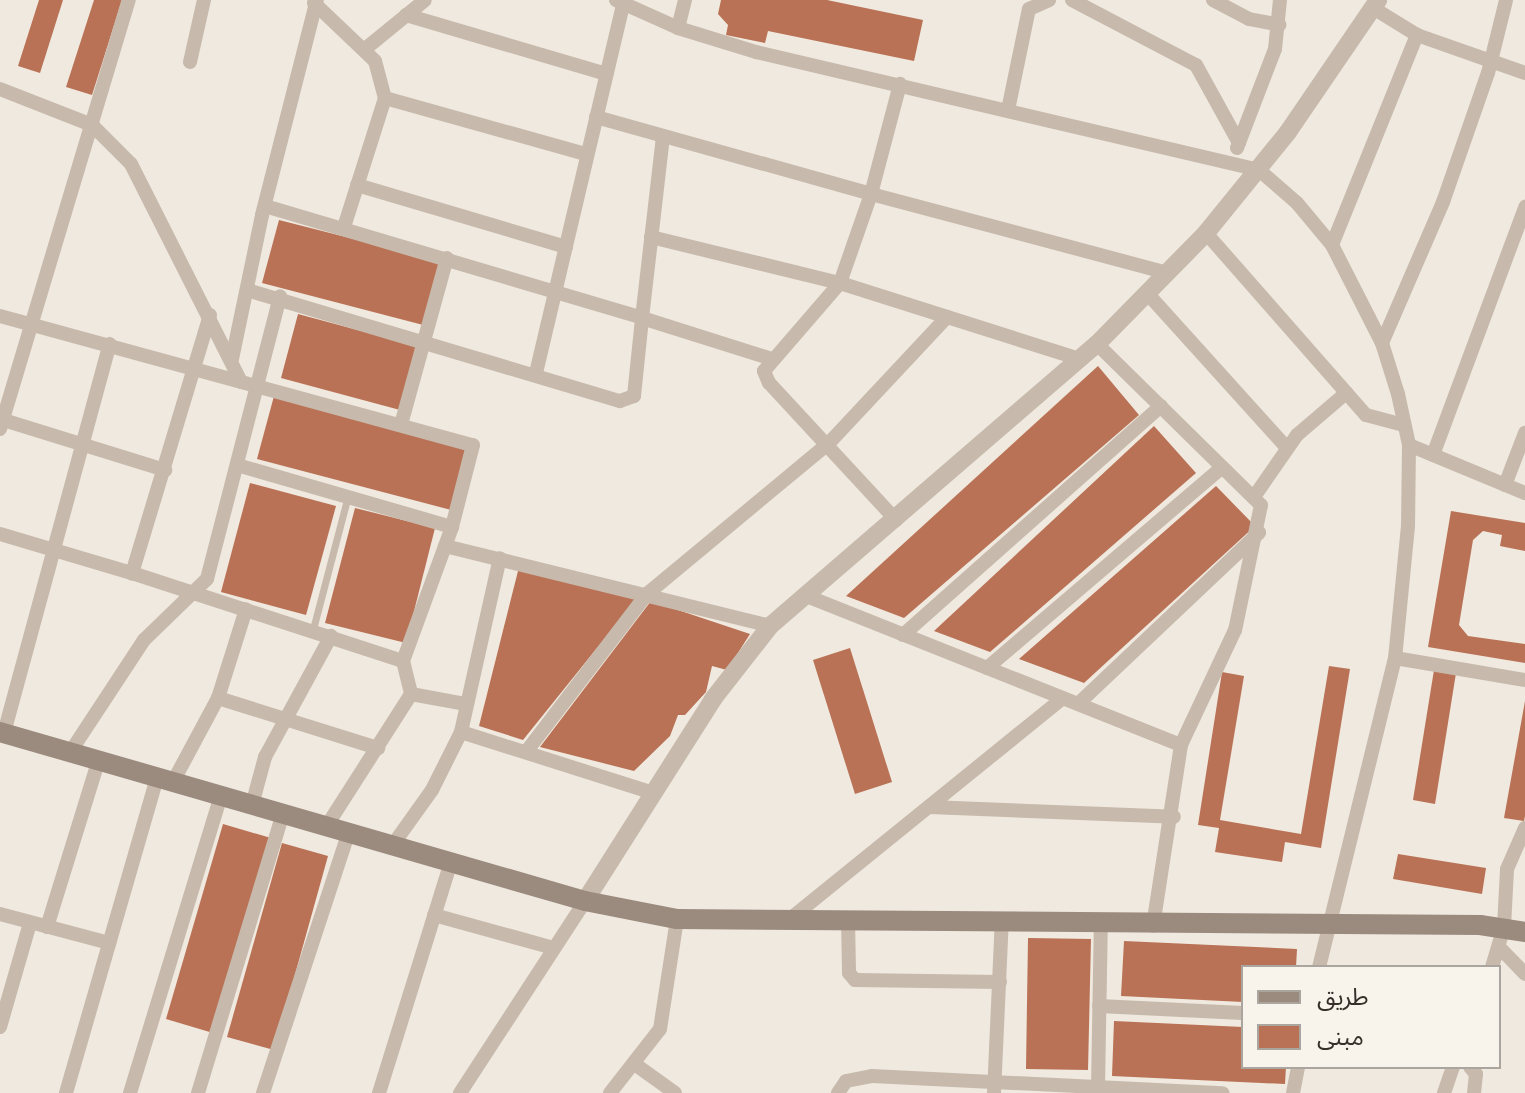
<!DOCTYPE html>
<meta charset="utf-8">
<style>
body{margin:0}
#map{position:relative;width:1525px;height:1093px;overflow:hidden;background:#f0e9df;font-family:"Source Sans 3","Noto Sans Arabic",sans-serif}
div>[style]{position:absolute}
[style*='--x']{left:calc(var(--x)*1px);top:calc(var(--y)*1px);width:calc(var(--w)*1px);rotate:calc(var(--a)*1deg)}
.building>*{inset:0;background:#b97255}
.service>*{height:7px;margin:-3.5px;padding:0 3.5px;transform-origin:3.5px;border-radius:3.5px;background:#c7baac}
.minor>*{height:14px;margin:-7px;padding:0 7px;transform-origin:7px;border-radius:7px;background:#c7baac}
.tertiary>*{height:18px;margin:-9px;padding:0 9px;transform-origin:9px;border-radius:9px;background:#c7baac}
.secondary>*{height:20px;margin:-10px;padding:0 10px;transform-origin:10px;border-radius:10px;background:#9b8a7e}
span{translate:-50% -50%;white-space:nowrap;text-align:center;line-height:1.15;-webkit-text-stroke:8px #f8f3eb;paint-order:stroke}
.legend{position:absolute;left:1241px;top:965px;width:260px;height:104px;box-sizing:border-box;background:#f8f3eb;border:2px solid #aaa59e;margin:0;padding:10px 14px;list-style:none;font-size:24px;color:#362f2a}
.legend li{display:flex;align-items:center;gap:16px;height:40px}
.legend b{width:40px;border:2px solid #aaa59e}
</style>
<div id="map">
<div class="building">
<i style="clip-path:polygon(39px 0,63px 0,40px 73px,18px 66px)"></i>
<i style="clip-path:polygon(94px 0,122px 0,92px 95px,66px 87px)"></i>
<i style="clip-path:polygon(721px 0,827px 0,923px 20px,914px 61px,768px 31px,765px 43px,726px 35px,728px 25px,718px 14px)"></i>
<i style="clip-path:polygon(279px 220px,444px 262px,427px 326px,262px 283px)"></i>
<i style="clip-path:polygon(298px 314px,417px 346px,400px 410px,281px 378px)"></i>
<i style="clip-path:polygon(1098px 366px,1139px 415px,904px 618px,846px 596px)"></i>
<i style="clip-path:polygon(274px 396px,472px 449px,455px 511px,257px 459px)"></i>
<i style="clip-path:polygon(1154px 426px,1196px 473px,990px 652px,934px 631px)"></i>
<i style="clip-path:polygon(250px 483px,336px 506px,306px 615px,221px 592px)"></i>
<i style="clip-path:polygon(1216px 486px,1255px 526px,1084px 683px,1019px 659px)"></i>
<i style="clip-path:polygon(355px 508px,435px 528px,406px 643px,325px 623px)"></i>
<i style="clip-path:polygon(1451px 511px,1525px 523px,1525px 551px,1500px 546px,1502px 535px,1483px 531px,1473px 540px,1459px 625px,1468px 636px,1525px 644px,1525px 663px,1428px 647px)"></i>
<i style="clip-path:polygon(520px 563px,638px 597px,523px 740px,479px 726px)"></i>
<i style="clip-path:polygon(651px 601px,750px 634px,727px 670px,712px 666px,706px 692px,685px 715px,678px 715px,670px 736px,634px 771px,540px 747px)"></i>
<i style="clip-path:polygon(850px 648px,892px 782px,855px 794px,813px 660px)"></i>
<i style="clip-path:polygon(1329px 666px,1350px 669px,1321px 848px,1285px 842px,1282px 862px,1215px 852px,1219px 828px,1198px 825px,1222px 672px,1244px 676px,1220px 820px,1301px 834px)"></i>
<i style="clip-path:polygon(1434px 670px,1456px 673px,1435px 804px,1413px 800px)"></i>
<i style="clip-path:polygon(1525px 701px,1525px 816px,1524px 821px,1504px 818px)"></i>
<i style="clip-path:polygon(223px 824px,271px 838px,213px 1033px,166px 1019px)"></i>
<i style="clip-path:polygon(282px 843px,328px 856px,274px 1050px,227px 1037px)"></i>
<i style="clip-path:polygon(1398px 854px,1486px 868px,1482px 894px,1393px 879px)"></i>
<i style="clip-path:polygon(1028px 938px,1091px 939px,1088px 1070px,1026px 1069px)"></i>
<i style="clip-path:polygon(1124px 941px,1297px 949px,1296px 967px,1243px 967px,1243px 1002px,1121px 996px)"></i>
<i style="clip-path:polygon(1114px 1021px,1243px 1027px,1243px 1067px,1286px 1067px,1285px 1084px,1112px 1076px)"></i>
</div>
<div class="service">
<i style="--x:313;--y:629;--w:138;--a:-75.3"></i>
</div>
<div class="minor">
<i style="--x:616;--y:0;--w:68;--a:24.3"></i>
<i style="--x:678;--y:28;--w:82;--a:17.1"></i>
<i style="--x:756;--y:52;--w:517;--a:13.2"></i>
<i style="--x:1259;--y:170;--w:50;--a:41"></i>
<i style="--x:1297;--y:203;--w:55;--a:50.2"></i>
<i style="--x:1332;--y:245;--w:110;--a:63"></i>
<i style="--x:1382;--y:343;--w:53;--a:72.6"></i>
<i style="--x:1398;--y:394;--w:52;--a:77.8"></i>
<i style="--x:1409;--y:445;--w:81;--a:90.7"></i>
<i style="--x:1408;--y:526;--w:133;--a:95.6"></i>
<i style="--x:1395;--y:658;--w:318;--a:103.8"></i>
<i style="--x:1072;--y:0;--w:140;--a:27.7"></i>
<i style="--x:1196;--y:65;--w:89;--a:61.1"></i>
<i style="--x:1213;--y:0;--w:41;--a:27.8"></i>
<i style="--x:1249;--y:19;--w:31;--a:11"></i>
<i style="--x:314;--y:3;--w:84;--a:43.6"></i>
<i style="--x:375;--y:61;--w:38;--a:75"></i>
<i style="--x:385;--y:98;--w:135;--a:107.6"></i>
<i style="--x:406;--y:15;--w:209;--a:16.4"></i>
<i style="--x:678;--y:28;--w:29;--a:-76"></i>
<i style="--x:1417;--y:35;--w:114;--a:19.4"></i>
<i style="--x:365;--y:49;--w:77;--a:-39.2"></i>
<i style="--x:190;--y:62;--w:64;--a:-77.3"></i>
<i style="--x:0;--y:89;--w:99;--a:21.4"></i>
<i style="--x:92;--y:125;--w:55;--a:45"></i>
<i style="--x:131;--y:164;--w:244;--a:63.2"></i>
<i style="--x:385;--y:98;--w:209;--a:15.6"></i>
<i style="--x:1008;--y:110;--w:103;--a:-78.3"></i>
<i style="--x:1029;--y:9;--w:22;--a:-24"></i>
<i style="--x:596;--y:117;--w:286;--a:15.6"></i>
<i style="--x:871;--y:194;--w:114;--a:-75.2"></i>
<i style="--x:1237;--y:148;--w:106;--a:-69"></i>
<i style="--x:1275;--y:49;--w:49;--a:-84.2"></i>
<i style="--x:357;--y:185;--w:218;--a:16.5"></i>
<i style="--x:265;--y:206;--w:393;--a:16.5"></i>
<i style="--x:642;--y:318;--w:183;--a:-83.4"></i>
<i style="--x:1206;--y:233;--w:242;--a:48.7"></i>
<i style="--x:1366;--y:415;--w:39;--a:15"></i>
<i style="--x:651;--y:237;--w:195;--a:13.7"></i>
<i style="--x:840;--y:283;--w:251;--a:17.6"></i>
<i style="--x:1332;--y:245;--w:227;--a:-68"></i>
<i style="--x:1417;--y:35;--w:52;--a:-148.5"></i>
<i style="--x:247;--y:290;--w:389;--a:16.6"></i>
<i style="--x:620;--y:401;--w:15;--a:-20"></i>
<i style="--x:634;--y:396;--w:78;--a:-84.1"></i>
<i style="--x:642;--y:318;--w:136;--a:17.5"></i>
<i style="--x:1147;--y:293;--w:207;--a:47.9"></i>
<i style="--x:210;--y:315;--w:270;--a:106.8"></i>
<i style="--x:132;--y:573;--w:285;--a:18"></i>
<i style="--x:0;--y:316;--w:490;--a:15.3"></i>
<i style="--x:473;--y:445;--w:85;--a:104.4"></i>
<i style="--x:452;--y:527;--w:143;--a:110.1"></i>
<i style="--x:403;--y:661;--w:34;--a:76"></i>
<i style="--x:1382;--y:343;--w:154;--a:-66.6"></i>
<i style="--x:1443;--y:202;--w:137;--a:-70.8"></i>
<i style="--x:1488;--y:73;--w:75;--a:-76.1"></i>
<i style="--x:1097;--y:344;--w:230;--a:44.5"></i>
<i style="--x:1261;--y:505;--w:128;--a:101.7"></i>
<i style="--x:1235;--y:630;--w:127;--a:115.2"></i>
<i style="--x:1181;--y:745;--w:183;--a:98.8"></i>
<i style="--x:232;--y:359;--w:147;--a:-78.2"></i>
<i style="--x:262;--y:215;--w:222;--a:-75.7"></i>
<i style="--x:536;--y:373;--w:383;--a:-76.7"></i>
<i style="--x:0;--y:419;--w:173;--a:17.2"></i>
<i style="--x:402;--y:421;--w:169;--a:-74.6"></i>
<i style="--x:0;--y:429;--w:448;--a:-73.3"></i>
<i style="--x:1409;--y:445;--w:126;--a:22.5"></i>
<i style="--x:1433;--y:455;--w:265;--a:-69.6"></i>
<i style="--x:237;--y:465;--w:224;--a:16.1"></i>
<i style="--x:1505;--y:485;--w:56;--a:-69"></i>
<i style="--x:1256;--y:494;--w:72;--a:-55.2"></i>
<i style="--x:1297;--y:435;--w:65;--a:-40.6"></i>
<i style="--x:896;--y:520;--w:187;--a:-132.8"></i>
<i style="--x:769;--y:383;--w:13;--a:-113"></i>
<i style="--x:764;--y:371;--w:116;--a:-49.2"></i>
<i style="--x:840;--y:283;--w:94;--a:-70.8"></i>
<i style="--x:871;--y:194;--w:306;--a:14.9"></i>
<i style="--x:0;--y:534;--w:138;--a:16.5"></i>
<i style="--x:445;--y:546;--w:335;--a:13.8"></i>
<i style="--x:809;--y:597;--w:400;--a:21.7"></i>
<i style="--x:903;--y:635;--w:345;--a:-41.6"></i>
<i style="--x:1395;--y:658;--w:132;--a:9.6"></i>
<i style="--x:987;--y:668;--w:309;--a:-40.5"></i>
<i style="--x:218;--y:698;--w:168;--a:17.4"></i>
<i style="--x:1079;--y:703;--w:248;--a:-43.4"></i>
<i style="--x:461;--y:732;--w:201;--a:17.6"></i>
<i style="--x:4;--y:733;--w:403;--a:-74.8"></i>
<i style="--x:71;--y:751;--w:133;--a:-56.7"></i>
<i style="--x:144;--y:640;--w:88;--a:-44.1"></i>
<i style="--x:207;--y:579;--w:292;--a:-75.5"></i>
<i style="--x:526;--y:752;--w:199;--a:-52.6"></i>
<i style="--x:647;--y:594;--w:236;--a:-39.7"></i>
<i style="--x:829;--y:443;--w:173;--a:-46.9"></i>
<i style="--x:174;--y:780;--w:93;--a:-61.8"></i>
<i style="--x:218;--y:698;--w:93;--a:-72.5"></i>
<i style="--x:252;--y:805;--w:50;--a:-74.8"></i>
<i style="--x:265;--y:757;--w:138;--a:-61.4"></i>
<i style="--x:929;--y:807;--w:245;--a:2.3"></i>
<i style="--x:326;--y:827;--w:158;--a:-57.4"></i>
<i style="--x:411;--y:694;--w:56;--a:10.3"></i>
<i style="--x:392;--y:846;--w:69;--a:-54.5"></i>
<i style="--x:432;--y:790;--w:65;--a:-63.4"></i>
<i style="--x:461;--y:732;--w:178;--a:-77.4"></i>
<i style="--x:0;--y:914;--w:113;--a:14.9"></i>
<i style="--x:434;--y:915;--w:124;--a:15.4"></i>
<i style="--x:790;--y:919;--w:351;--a:-39"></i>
<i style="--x:848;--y:919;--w:54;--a:88.9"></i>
<i style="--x:849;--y:973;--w:9;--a:49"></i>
<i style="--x:855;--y:980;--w:145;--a:0.8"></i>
<i style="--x:47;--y:927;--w:176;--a:-72.8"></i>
<i style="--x:1500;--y:948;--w:36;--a:46"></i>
<i style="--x:1492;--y:967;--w:42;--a:-73.3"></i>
<i style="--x:1504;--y:927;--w:58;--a:-87"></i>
<i style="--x:1507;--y:869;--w:45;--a:-66.3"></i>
<i style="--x:1099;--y:1006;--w:144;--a:2.8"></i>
<i style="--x:0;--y:1027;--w:108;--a:-73.9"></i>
<i style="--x:636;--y:1065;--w:48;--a:35.7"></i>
<i style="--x:1470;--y:1067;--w:9;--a:49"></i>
<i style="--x:1476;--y:1074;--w:19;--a:96"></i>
<i style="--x:1098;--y:1087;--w:165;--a:-89"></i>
<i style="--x:66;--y:1093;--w:331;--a:-73.9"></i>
<i style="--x:130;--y:1093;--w:311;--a:-73"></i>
<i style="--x:198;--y:1093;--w:292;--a:-73.1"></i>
<i style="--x:263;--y:1093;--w:273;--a:-71.8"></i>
<i style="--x:379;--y:1093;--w:242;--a:-72.7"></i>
<i style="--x:460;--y:1093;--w:229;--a:-56.9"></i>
<i style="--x:610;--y:1093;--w:81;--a:-52"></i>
<i style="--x:660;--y:1029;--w:111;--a:-81.2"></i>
<i style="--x:838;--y:1093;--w:14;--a:-56"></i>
<i style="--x:846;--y:1081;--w:26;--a:-11"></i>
<i style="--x:872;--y:1076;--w:351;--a:2.8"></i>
<i style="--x:994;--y:1093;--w:173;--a:-87.4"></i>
<i style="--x:1293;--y:1093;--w:26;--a:-79"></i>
<i style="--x:1444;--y:1093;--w:28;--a:-71"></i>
</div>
<div class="tertiary">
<i style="--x:585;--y:901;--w:239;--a:-57.6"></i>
<i style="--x:713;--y:699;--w:93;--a:-52"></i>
<i style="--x:770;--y:626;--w:432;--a:-40.8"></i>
<i style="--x:1097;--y:344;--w:156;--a:-45.5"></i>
<i style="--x:1206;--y:233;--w:130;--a:-50.9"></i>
<i style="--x:1288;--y:132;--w:160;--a:-55.7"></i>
</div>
<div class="secondary">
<i style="--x:0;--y:732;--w:609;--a:16.11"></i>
<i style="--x:585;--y:901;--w:94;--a:11.1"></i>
<i style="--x:677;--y:919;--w:803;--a:0.43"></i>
<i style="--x:1480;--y:925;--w:46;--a:8.8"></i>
</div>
<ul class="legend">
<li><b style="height:10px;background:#9b8a7e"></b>طريق</li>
<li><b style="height:22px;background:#b97255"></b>مبنى</li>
</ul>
</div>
